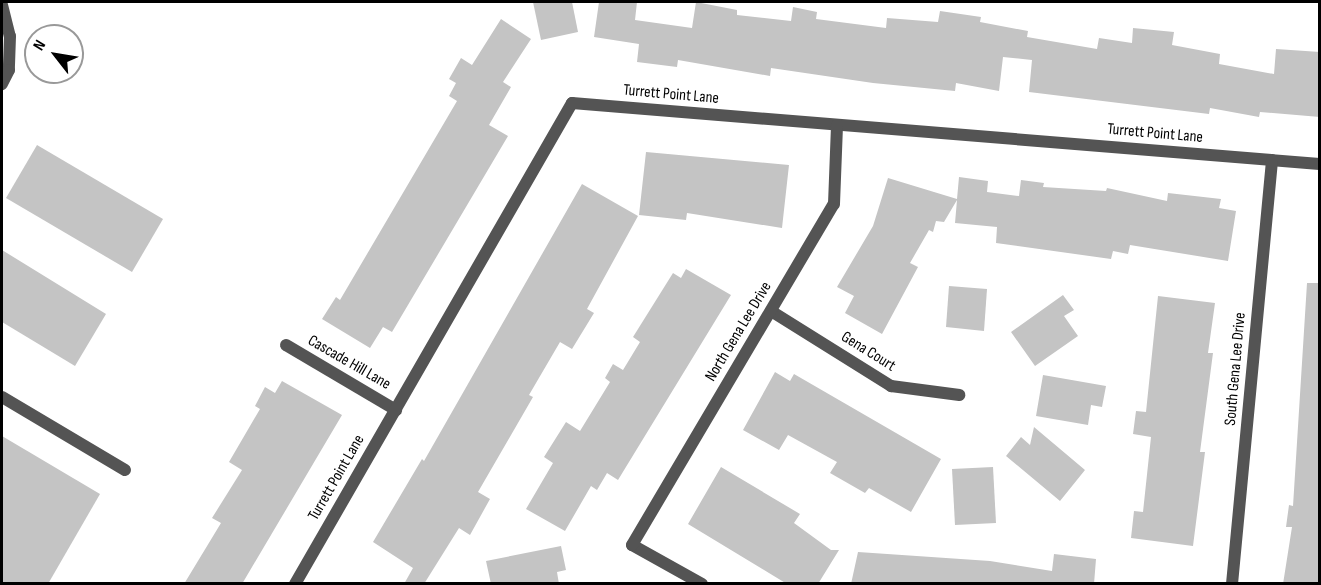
<!DOCTYPE html>
<style>
body{margin:0}
#map{position:relative;width:1321px;height:585px;overflow:hidden;background:#fff;font-family:"Sofia Sans Condensed",sans-serif}
div>[style]{position:absolute}
[style*='--x']{left:calc(var(--x)*1px);top:calc(var(--y)*1px);width:calc(var(--w)*1px);rotate:calc(var(--a)*1deg)}
.building>*{inset:0;background:#c4c4c4}
.lane>*{height:12px;margin:-6px;padding:0 6px;transform-origin:6px;border-radius:6px;background:#545454}
.street>*{height:12px;margin:-6px;padding:0 6px;transform-origin:6px;border-radius:6px;background:#545454}
span{translate:-50% -50%;white-space:nowrap;text-align:center;line-height:1.15;-webkit-text-stroke:5px #fff;paint-order:stroke}
.street-label{font-size:16px;color:#000}
.frame{position:absolute;inset:0;border:3px solid #000;pointer-events:none}
.north{position:absolute;left:24px;top:24px;width:60px;height:60px;box-sizing:border-box;background:#fff;border:2px solid #999;border-radius:50%;rotate:301deg;font-size:16px;font-weight:700;line-height:24px;text-align:center;color:#000}
.north::after{content:'';display:block;margin:auto;width:21px;height:27px;background:#000;clip-path:polygon(50% 0,100% 100%,50% 72%,0 100%)}
</style>
<div id="map">
<div class="building">
<i style="clip-path:polygon(533px 2px,572px 2px,578px 32px,541px 40px)"></i>
<i style="clip-path:polygon(599px 2px,637px 2px,635px 20px,692px 28px,696px 2px,737px 10px,737px 15px,791px 21px,793px 7px,817px 12px,816px 19px,886px 28px,887px 18px,938px 22px,940px 11px,981px 17px,980px 22px,1028px 31px,1027px 37px,1097px 49px,1099px 38px,1132px 43px,1133px 28px,1174px 32px,1172px 45px,1220px 54px,1219px 64px,1274px 74px,1276px 49px,1320px 52px,1320px 117px,1260px 112px,1259px 117px,1210px 108px,1209px 114px,1029px 92px,1032px 60px,1003px 57px,999px 91px,956px 83px,955px 91px,873px 83px,771px 68px,770px 76px,678px 60px,677px 67px,637px 62px,639px 44px,594px 37px)"></i>
<i style="clip-path:polygon(501px 19px,531px 39px,503px 82px,511px 87px,489px 125px,508px 136px,392px 332px,383px 327px,370px 348px,322px 319px,336px 297px,340px 300px,457px 101px,449px 96px,456px 83px,449px 79px,461px 58px,472px 65px)"></i>
<i style="clip-path:polygon(37px 145px,163px 219px,132px 272px,6px 198px)"></i>
<i style="clip-path:polygon(646px 152px,789px 165px,782px 228px,687px 213px,686px 220px,639px 215px)"></i>
<i style="clip-path:polygon(959px 177px,988px 181px,987px 192px,1019px 196px,1021px 180px,1044px 183px,1043px 187px,1106px 191px,1107px 188px,1167px 201px,1168px 193px,1221px 199px,1219px 208px,1236px 211px,1228px 261px,1130px 245px,1128px 254px,1113px 251px,1111px 259px,996px 243px,997px 227px,955px 223px,957px 200px,944px 222px,936px 221px,933px 232px,929px 230px,910px 263px,918px 267px,882px 334px,845px 313px,854px 296px,837px 287px,873px 226px,888px 178px,957px 199px)"></i>
<i style="clip-path:polygon(582px 184px,638px 216px,587px 309px,594px 313px,572px 349px,560px 342px,529px 395px,533px 397px,478px 492px,490px 499px,470px 535px,459px 528px,424px 584px,404px 584px,413px 568px,373px 542px,422px 459px,424px 461px)"></i>
<i style="clip-path:polygon(2px 250px,106px 314px,75px 366px,2px 322px)"></i>
<i style="clip-path:polygon(686px 269px,731px 295px,618px 480px,607px 473px,597px 490px,591px 486px,565px 531px,526px 509px,553px 463px,544px 457px,566px 422px,580px 431px,610px 382px,605px 378px,613px 364px,623px 370px,640px 342px,633px 337px,673px 273px,681px 278px)"></i>
<i style="clip-path:polygon(1307px 283px,1320px 283px,1320px 584px,1283px 584px,1292px 527px,1286px 527px,1289px 505px,1293px 506px)"></i>
<i style="clip-path:polygon(949px 286px,987px 289px,984px 331px,946px 327px)"></i>
<i style="clip-path:polygon(1063px 295px,1074px 310px,1064px 316px,1078px 336px,1035px 366px,1011px 332px)"></i>
<i style="clip-path:polygon(1158px 296px,1215px 303px,1208px 353px,1213px 353px,1200px 452px,1205px 452px,1193px 546px,1131px 538px,1134px 511px,1143px 512px,1151px 437px,1133px 434px,1136px 411px,1146px 412px)"></i>
<i style="clip-path:polygon(775px 372px,790px 381px,794px 374px,941px 459px,911px 512px,869px 488px,865px 493px,830px 473px,837px 462px,788px 435px,779px 450px,743px 430px)"></i>
<i style="clip-path:polygon(1043px 375px,1106px 386px,1102px 407px,1091px 405px,1088px 425px,1036px 416px)"></i>
<i style="clip-path:polygon(282px 381px,342px 415px,242px 584px,184px 584px,221px 523px,212px 518px,242px 470px,229px 462px,260px 409px,255px 406px,265px 387px,275px 393px)"></i>
<i style="clip-path:polygon(1034px 427px,1085px 470px,1060px 501px,1006px 456px,1021px 437px,1030px 445px)"></i>
<i style="clip-path:polygon(2px 436px,100px 494px,48px 584px,2px 584px)"></i>
<i style="clip-path:polygon(721px 467px,800px 514px,794px 523px,831px 550px,839px 550px,818px 584px,787px 584px,688px 524px)"></i>
<i style="clip-path:polygon(993px 467px,996px 523px,955px 525px,952px 469px)"></i>
<i style="clip-path:polygon(561px 546px,566px 570px,557px 572px,559px 584px,491px 584px,486px 561px)"></i>
<i style="clip-path:polygon(858px 552px,990px 561px,1052px 571px,1054px 554px,1096px 559px,1094px 584px,851px 584px)"></i>
</div>
<div class="lane">
<i style="--x:2;--y:5;--w:32;--a:76"></i>
<i style="--x:10;--y:36;--w:34;--a:92"></i>
<i style="--x:9;--y:70;--w:16;--a:117"></i>
<i style="--x:2;--y:397;--w:143;--a:30.7"></i>
</div>
<div class="street">
<i style="--x:771;--y:311;--w:142;--a:32"></i>
<i style="--x:891;--y:386;--w:69;--a:7.5"></i>
<i style="--x:286;--y:345;--w:128;--a:30.6"></i>
<i style="--x:295;--y:584;--w:555;--a:-60.06"></i>
<i style="--x:572;--y:103;--w:750;--a:4.66"></i>
<i style="--x:702;--y:584;--w:80;--a:-150.9"></i>
<i style="--x:632;--y:545;--w:396;--a:-59.4"></i>
<i style="--x:834;--y:204;--w:79;--a:-87.8"></i>
<i style="--x:1232;--y:584;--w:426;--a:-84.6"></i>
</div>
<div class="street-label">
<span style="left:671px;top:95px;rotate:5deg">Turrett Point Lane</span>
<span style="left:1155px;top:134px;rotate:5deg">Turrett Point Lane</span>
<span style="left:739px;top:332px;rotate:-59deg">North Gena Lee Drive</span>
<span style="left:868px;top:352px;rotate:32deg">Gena Court</span>
<span style="left:349px;top:363px;rotate:30deg">Cascade Hill Lane</span>
<span style="left:1236px;top:369px;rotate:-85deg">South Gena Lee Drive</span>
<span style="left:337px;top:478px;rotate:-60deg">Turrett Point Lane</span>
</div>
<div class="frame"></div>
<div class="north">N</div>
</div>
